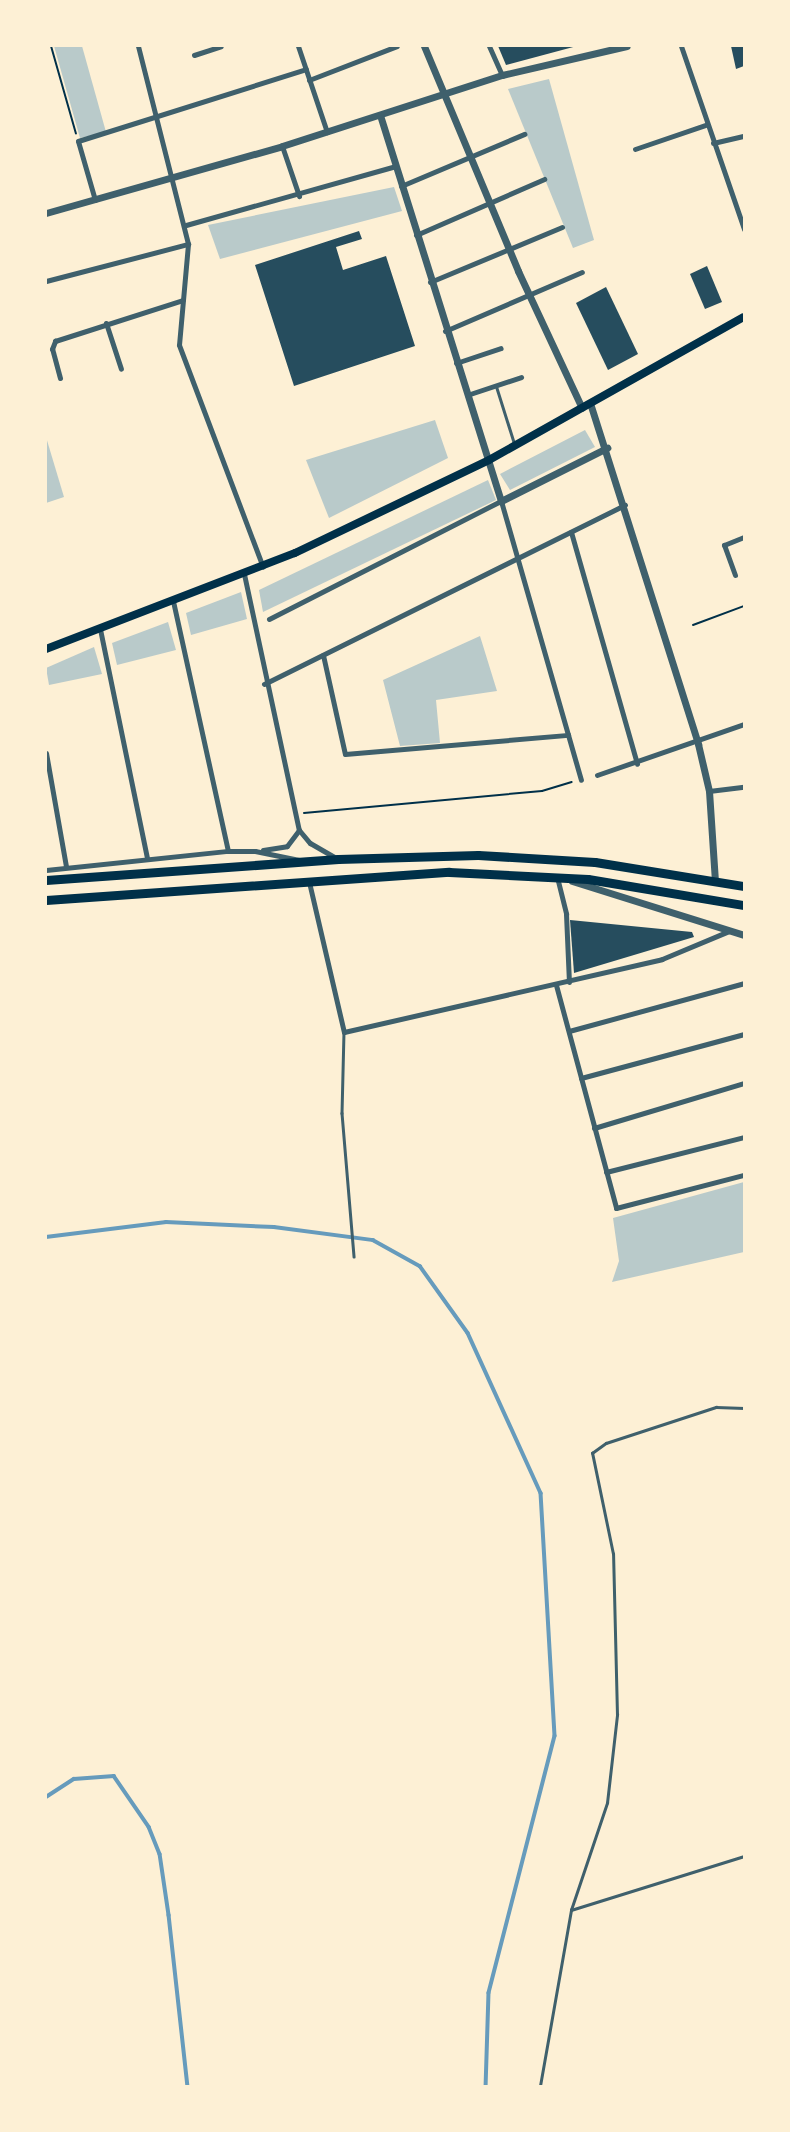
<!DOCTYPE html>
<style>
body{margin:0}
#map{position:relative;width:790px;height:2132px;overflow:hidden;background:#fdf0d5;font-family:Figtree,sans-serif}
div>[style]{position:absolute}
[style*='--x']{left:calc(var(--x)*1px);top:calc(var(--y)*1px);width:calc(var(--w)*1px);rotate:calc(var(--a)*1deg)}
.green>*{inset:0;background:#b9caca}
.stream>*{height:3.5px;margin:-1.75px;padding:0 1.75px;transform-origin:1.75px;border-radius:1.75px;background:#669bbc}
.building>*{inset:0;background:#264d5e}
.path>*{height:2px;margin:-1px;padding:0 1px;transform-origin:1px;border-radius:1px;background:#003049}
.service>*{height:2.5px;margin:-1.25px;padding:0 1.25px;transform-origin:1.25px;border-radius:1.25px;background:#3f606c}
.minor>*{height:5px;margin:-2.5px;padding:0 2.5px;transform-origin:2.5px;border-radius:2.5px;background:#3f606c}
.tertiary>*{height:7px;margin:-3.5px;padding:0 3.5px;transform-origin:3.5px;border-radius:3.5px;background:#3f606c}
.secondary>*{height:8px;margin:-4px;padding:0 4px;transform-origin:4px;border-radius:4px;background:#003049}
.primary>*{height:9px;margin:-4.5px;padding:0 4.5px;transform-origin:4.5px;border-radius:4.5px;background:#003049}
span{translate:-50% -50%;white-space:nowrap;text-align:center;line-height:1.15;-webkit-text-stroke:5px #fdf0d5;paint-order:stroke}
.frame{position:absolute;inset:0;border:47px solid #fdf0d5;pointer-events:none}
</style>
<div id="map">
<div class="green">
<i style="clip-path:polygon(54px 46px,82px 46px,106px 132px,80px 138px)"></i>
<i style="clip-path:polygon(549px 79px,594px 240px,573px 248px,508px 89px)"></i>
<i style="clip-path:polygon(394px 187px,402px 211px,220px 259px,208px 225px)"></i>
<i style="clip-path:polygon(435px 420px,448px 458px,329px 518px,306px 460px)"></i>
<i style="clip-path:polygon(585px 430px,595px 447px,510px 490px,500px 474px)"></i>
<i style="clip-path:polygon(46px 437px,64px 497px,46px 503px)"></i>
<i style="clip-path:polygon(488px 480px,496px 500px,263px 612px,259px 590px)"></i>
<i style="clip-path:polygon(241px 592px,247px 619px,191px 635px,186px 613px)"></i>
<i style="clip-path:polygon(168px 622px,176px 650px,117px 665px,112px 643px)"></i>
<i style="clip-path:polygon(480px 636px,497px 691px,436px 700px,440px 743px,400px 746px,383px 680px)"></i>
<i style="clip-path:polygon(94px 647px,102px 674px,49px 685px,46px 668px)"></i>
<i style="clip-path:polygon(744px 1182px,744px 1252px,612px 1282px,619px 1261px,613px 1218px)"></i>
</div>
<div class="stream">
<i style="--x:46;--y:1237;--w:121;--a:-7.1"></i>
<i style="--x:166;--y:1222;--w:108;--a:2.7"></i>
<i style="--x:274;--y:1227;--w:100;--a:7.5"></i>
<i style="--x:373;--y:1240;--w:54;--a:29"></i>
<i style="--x:420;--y:1266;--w:82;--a:54.4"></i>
<i style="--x:468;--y:1333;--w:176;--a:65.5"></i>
<i style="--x:541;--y:1493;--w:243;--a:86.7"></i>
<i style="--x:555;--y:1736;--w:265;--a:104.4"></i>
<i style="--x:489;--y:1993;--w:93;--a:91.8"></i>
<i style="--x:46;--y:1797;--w:33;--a:-33"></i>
<i style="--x:74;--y:1779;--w:40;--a:-4.3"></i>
<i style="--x:114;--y:1776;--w:62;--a:55.5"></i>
<i style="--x:149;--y:1827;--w:29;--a:68"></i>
<i style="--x:160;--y:1854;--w:62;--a:81.6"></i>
<i style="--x:169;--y:1915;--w:172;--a:83.7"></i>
</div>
<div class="building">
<i style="clip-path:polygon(498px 46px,577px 46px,506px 65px)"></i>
<i style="clip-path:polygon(731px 46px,744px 46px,744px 66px,736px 69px)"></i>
<i style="clip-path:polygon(359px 231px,362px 239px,336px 247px,343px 270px,386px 256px,415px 346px,294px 386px,255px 265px)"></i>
<i style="clip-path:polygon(707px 266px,722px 302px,705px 309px,690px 274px)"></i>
<i style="clip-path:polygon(606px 287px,638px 354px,608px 370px,576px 303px)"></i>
<i style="clip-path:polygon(570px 920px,692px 932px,694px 937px,574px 973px)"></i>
</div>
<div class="path">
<i style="--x:51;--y:46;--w:91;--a:74.1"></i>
<i style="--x:693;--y:625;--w:54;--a:-20.4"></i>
<i style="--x:304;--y:813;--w:239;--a:-5.3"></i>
<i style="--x:542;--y:791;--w:31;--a:-17"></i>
</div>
<div class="service">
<i style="--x:496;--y:385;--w:60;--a:72.5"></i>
<i style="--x:344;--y:1032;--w:81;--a:91.4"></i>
<i style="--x:342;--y:1113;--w:144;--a:85.2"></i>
<i style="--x:571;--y:1910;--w:181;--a:-17.3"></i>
<i style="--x:540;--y:2086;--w:179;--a:-80"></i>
<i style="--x:571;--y:1910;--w:113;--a:-71.4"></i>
<i style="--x:607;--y:1803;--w:89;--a:-83.5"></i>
<i style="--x:617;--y:1715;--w:161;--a:-91.4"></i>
<i style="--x:613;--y:1554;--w:103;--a:-101.7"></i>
<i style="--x:592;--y:1453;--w:17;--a:-36"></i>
<i style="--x:606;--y:1443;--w:116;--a:-18.1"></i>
<i style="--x:716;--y:1407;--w:28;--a:2"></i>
</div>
<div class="minor">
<i style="--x:138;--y:46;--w:204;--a:75.8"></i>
<i style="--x:188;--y:244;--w:101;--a:95.1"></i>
<i style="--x:179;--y:345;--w:237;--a:69.3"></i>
<i style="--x:298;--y:46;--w:91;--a:71.4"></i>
<i style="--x:489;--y:46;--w:32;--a:66"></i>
<i style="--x:681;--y:46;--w:194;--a:71"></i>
<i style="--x:194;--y:55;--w:28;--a:-18"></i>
<i style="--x:309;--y:80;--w:94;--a:-21.1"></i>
<i style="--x:713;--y:143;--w:32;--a:-13"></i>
<i style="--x:282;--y:146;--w:53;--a:71.2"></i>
<i style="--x:635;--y:149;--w:74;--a:-18.9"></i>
<i style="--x:401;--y:186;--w:134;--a:-22.9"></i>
<i style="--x:95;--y:200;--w:61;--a:-106.1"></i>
<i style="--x:78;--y:141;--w:239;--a:-17.5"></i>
<i style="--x:186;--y:225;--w:218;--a:-15.7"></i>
<i style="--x:416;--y:235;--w:140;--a:-23.6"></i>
<i style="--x:46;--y:281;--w:147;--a:-14.6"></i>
<i style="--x:430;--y:282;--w:143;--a:-22.6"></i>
<i style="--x:106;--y:323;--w:48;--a:71.9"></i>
<i style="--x:445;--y:331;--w:149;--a:-23.3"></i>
<i style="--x:456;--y:363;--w:47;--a:-18.4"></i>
<i style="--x:60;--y:378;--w:30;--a:-105"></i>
<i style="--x:52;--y:349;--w:9;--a:-69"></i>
<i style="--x:55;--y:341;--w:134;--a:-17.8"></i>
<i style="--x:467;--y:395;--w:57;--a:-18.4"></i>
<i style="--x:571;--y:532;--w:241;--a:74.1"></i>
<i style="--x:244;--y:574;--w:262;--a:77.9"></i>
<i style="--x:299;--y:830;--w:17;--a:50"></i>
<i style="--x:310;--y:843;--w:30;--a:30"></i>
<i style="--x:735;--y:575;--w:32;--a:-110"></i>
<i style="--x:724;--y:545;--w:22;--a:-22"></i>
<i style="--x:173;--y:601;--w:256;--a:77.6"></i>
<i style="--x:269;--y:619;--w:260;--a:-27"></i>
<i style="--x:501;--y:501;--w:290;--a:74"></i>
<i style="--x:100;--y:629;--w:233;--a:78.4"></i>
<i style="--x:323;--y:655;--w:101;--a:77.5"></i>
<i style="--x:345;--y:754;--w:224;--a:-4.9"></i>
<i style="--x:264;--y:684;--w:403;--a:-26.4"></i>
<i style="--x:46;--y:753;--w:115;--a:80"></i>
<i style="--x:597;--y:775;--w:156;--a:-19.1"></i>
<i style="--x:709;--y:791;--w:35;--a:-7"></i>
<i style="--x:263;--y:850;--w:24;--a:-9"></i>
<i style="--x:287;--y:846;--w:20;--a:-53"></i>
<i style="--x:46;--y:870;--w:183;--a:-6"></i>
<i style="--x:228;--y:851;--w:27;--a:0"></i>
<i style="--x:255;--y:851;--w:45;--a:11.6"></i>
<i style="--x:557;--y:877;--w:38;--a:76"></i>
<i style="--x:566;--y:914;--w:68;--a:87.5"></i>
<i style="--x:309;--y:882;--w:154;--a:76.9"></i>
<i style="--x:344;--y:1032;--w:326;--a:-12.9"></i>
<i style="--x:662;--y:959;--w:73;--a:-22.7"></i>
<i style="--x:556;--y:985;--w:231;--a:74.9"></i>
<i style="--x:616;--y:1208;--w:132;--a:-14.5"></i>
<i style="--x:569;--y:1031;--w:181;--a:-15.3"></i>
<i style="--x:581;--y:1078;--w:169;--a:-15.1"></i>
<i style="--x:594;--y:1128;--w:157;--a:-16.7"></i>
<i style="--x:606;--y:1172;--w:142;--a:-14.2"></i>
</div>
<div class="tertiary">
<i style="--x:424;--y:46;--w:244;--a:67.3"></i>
<i style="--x:518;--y:271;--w:151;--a:65"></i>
<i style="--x:380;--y:115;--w:405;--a:72.6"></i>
<i style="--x:501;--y:501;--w:119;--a:-26.6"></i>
<i style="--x:46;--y:213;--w:245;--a:-15.8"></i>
<i style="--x:282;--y:146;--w:231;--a:-17.9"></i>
<i style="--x:502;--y:75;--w:128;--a:-13.1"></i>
<i style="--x:590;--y:403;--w:358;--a:72.4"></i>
<i style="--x:698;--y:744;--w:48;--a:76.8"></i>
<i style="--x:709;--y:791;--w:90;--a:86.2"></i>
<i style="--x:572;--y:881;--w:180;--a:17.4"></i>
</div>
<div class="secondary">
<i style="--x:46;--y:649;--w:267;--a:-21.1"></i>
<i style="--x:295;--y:553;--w:215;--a:-25.6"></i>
<i style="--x:489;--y:460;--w:292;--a:-29.3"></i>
</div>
<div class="primary">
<i style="--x:46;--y:880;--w:293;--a:-4.1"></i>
<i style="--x:338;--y:859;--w:140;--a:-1.6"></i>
<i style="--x:478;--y:855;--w:117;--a:3.4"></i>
<i style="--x:595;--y:862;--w:151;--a:9.2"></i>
<i style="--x:46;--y:900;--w:404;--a:-4"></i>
<i style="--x:449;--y:872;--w:139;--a:2.9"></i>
<i style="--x:588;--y:879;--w:158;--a:9.5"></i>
</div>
<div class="frame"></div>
</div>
